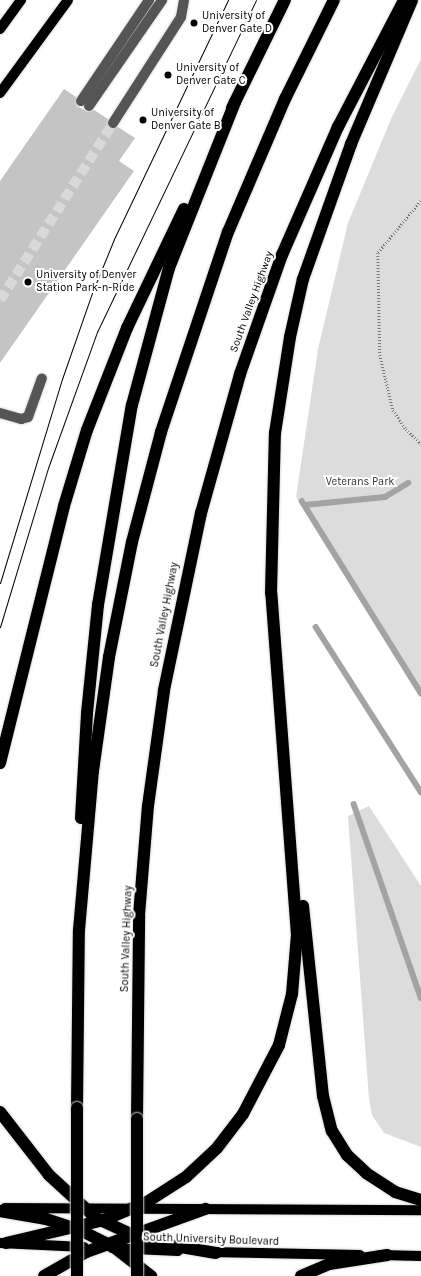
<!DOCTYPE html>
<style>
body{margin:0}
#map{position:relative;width:421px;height:1276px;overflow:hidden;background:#fff;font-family:Karla,sans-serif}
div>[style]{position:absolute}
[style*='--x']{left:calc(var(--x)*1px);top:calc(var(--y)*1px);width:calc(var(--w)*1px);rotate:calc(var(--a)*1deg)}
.green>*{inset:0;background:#dcdcdc}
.stream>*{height:5.5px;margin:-2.75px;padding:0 2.75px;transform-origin:2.75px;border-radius:2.75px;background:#a3a3a3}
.building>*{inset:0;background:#c4c4c4}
.minor-tunnel>*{height:10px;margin-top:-5px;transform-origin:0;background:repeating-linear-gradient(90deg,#d9d9d9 0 10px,transparent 0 15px)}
.path>*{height:2.5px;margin-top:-1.25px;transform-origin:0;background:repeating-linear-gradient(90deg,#777 0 1px,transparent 0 3px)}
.roads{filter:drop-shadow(0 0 1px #dbdbdb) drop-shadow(0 0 1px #dbdbdb)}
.minor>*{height:10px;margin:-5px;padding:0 5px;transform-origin:5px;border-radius:5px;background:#555}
.major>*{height:10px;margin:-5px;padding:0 5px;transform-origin:5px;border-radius:5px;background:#000}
.highway>*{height:12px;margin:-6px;padding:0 6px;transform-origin:6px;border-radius:6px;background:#000}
.tram>*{height:1px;margin:-0.5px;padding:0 0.5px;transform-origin:0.5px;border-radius:0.5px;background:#000}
.bridges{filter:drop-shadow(0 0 1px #dbdbdb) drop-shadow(0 0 1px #dbdbdb)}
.highway-bridge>*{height:12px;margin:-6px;padding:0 6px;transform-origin:6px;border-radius:6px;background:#000}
.dots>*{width:11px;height:11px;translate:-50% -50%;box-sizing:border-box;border:2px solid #fff;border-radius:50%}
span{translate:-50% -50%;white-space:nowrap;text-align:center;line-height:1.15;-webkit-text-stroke:4px #fff;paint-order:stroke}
.poi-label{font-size:11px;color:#000}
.left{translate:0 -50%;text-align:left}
.street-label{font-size:11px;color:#000}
.park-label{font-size:11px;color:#333}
</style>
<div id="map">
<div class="green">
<i style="clip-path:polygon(421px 59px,421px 698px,296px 497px,318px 349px,348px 223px,391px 119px)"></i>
<i style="clip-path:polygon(369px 806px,421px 886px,421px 1147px,384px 1133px,372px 1115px,369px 1099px,348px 816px)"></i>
</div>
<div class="stream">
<i style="--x:302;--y:501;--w:226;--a:58.2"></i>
<i style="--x:305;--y:505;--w:80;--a:-5.7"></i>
<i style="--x:385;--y:497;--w:27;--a:-31"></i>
<i style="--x:316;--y:627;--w:196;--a:57.5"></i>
<i style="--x:354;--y:804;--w:205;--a:70.9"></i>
</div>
<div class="building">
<i style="clip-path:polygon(64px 89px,76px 97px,77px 106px,88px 112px,94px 110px,108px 119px,109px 128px,118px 127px,135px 138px,119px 161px,134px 171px,0 363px,0 181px)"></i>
</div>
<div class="minor-tunnel">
<i style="--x:0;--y:300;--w:210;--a:-57.4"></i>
</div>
<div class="path">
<i style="--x:421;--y:201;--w:67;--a:129.6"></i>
<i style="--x:378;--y:253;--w:102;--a:88.9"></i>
<i style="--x:380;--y:355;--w:57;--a:76.7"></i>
<i style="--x:393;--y:410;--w:23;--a:56"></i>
<i style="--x:406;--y:429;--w:21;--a:45"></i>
</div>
<div class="roads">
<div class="minor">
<i style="--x:81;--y:101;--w:122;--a:-56"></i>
<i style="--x:89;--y:106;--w:129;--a:-55.4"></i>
<i style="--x:113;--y:123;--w:126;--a:-57.3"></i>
<i style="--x:181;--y:17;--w:17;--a:-80"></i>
<i style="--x:0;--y:413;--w:22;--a:16"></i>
<i style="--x:21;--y:419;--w:7;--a:-16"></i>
<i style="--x:28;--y:417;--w:41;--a:-70.3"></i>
</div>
<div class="major">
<i style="--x:0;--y:29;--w:36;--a:-54"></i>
<i style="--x:0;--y:93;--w:115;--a:-53.8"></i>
<i style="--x:5;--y:1208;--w:416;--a:0.3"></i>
<i style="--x:0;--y:1243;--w:84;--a:2.7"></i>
<i style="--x:112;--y:1248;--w:66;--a:2.6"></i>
<i style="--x:210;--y:1252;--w:150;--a:1.1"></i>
<i style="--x:380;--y:1255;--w:41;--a:1.4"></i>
</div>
<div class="highway">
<i style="--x:232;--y:108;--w:120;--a:-63.9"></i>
<i style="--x:0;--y:763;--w:265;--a:-76"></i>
<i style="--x:64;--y:506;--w:79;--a:-73.2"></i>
<i style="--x:87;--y:430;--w:110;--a:-68.6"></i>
<i style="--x:127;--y:328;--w:132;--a:-64.4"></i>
<i style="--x:81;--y:818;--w:105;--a:-86.7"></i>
<i style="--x:87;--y:713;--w:109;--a:-84.2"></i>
<i style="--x:98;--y:605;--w:203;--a:-80.4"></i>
<i style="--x:132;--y:405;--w:142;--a:-74.9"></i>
<i style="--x:169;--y:268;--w:179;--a:-68.3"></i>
<i style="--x:303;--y:906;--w:191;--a:84"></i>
<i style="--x:323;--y:1096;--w:36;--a:76"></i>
<i style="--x:332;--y:1131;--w:28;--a:58"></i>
<i style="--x:347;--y:1155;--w:26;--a:43"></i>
<i style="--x:366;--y:1173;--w:35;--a:33"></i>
<i style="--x:395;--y:1192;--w:27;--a:17"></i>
<i style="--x:77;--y:1108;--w:178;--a:-89.4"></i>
<i style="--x:79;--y:930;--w:160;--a:-85"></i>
<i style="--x:93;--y:771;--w:115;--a:-82"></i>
<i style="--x:109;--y:657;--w:117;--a:-78.7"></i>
<i style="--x:132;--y:542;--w:114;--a:-75.2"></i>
<i style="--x:161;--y:432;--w:211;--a:-71.5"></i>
<i style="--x:228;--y:232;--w:145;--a:-66.8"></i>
<i style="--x:285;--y:99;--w:110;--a:-63.7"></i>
<i style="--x:0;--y:1112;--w:80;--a:52.1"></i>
<i style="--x:49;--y:1175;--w:64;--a:42.5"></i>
<i style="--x:96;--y:1218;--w:55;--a:24.7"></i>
<i style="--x:146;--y:1241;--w:71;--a:9.7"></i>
<i style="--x:137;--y:1119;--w:204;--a:-89.4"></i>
<i style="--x:139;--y:915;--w:109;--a:-85.3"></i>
<i style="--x:148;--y:806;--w:117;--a:-82.1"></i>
<i style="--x:164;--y:690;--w:181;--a:-78.2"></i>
<i style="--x:201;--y:513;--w:144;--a:-74.3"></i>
<i style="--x:240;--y:374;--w:126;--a:-70.6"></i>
<i style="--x:282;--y:255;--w:140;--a:-66.4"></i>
<i style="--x:338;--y:127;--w:143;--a:-62.5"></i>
<i style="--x:0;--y:1211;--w:47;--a:9.9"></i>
<i style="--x:46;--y:1219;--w:36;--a:18"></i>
<i style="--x:80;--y:1230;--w:39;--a:27"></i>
<i style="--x:115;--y:1248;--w:46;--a:37.9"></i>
<i style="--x:6;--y:1243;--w:101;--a:-13.2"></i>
<i style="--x:104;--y:1220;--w:47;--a:-22.7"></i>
<i style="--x:147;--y:1202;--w:46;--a:-32.7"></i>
<i style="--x:186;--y:1177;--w:42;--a:-43.1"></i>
<i style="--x:217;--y:1148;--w:43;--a:-52.6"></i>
<i style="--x:243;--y:1114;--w:78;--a:-62.4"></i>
<i style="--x:279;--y:1045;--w:53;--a:-75.7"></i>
<i style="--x:292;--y:994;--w:59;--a:-85.2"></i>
<i style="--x:297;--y:935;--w:343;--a:-94.3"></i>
<i style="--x:271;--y:593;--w:160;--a:-88.6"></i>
<i style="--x:275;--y:433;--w:97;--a:-81.1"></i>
<i style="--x:290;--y:337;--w:59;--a:-77.4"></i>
<i style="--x:303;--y:279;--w:143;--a:-70.4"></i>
<i style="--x:351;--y:144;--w:156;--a:-67"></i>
<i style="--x:44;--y:1276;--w:48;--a:-29.7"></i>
<i style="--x:86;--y:1252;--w:127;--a:-19.9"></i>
<i style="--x:301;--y:1276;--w:30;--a:-23"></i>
<i style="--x:329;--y:1264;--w:59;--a:-8.8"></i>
</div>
</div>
<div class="tram">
<i style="--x:0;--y:583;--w:213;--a:-73.1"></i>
<i style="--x:62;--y:379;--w:91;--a:-70.8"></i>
<i style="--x:92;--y:293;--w:58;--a:-67.8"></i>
<i style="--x:114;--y:239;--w:265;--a:-64.5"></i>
<i style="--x:0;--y:627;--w:166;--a:-73.2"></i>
<i style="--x:48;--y:468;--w:145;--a:-70.2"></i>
<i style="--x:97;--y:332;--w:368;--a:-64.4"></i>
</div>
<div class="bridges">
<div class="highway-bridge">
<i style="--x:77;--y:1108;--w:168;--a:90"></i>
<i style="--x:137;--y:1276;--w:157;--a:-90"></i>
</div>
</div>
<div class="dots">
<i style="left:194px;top:23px;background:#000"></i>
<i style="left:168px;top:75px;background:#000"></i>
<i style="left:143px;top:120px;background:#000"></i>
<i style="left:28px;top:282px;background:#000"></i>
</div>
<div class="poi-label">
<span class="left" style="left:202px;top:23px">University of<br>Denver Gate D</span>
<span class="left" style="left:176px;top:75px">University of<br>Denver Gate C</span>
<span class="left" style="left:151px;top:120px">University of<br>Denver Gate B</span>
<span class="left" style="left:36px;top:282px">University of Denver<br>Station Park-n-Ride</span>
</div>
<div class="street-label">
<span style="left:252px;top:302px;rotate:-70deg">South Valley Highway</span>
<span style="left:165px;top:615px;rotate:-79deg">South Valley Highway</span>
<span style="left:127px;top:939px;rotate:-88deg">South Valley Highway</span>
<span style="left:211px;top:1240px;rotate:2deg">South University Boulevard</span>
</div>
<div class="park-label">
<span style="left:360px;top:482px">Veterans Park</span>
</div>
</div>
